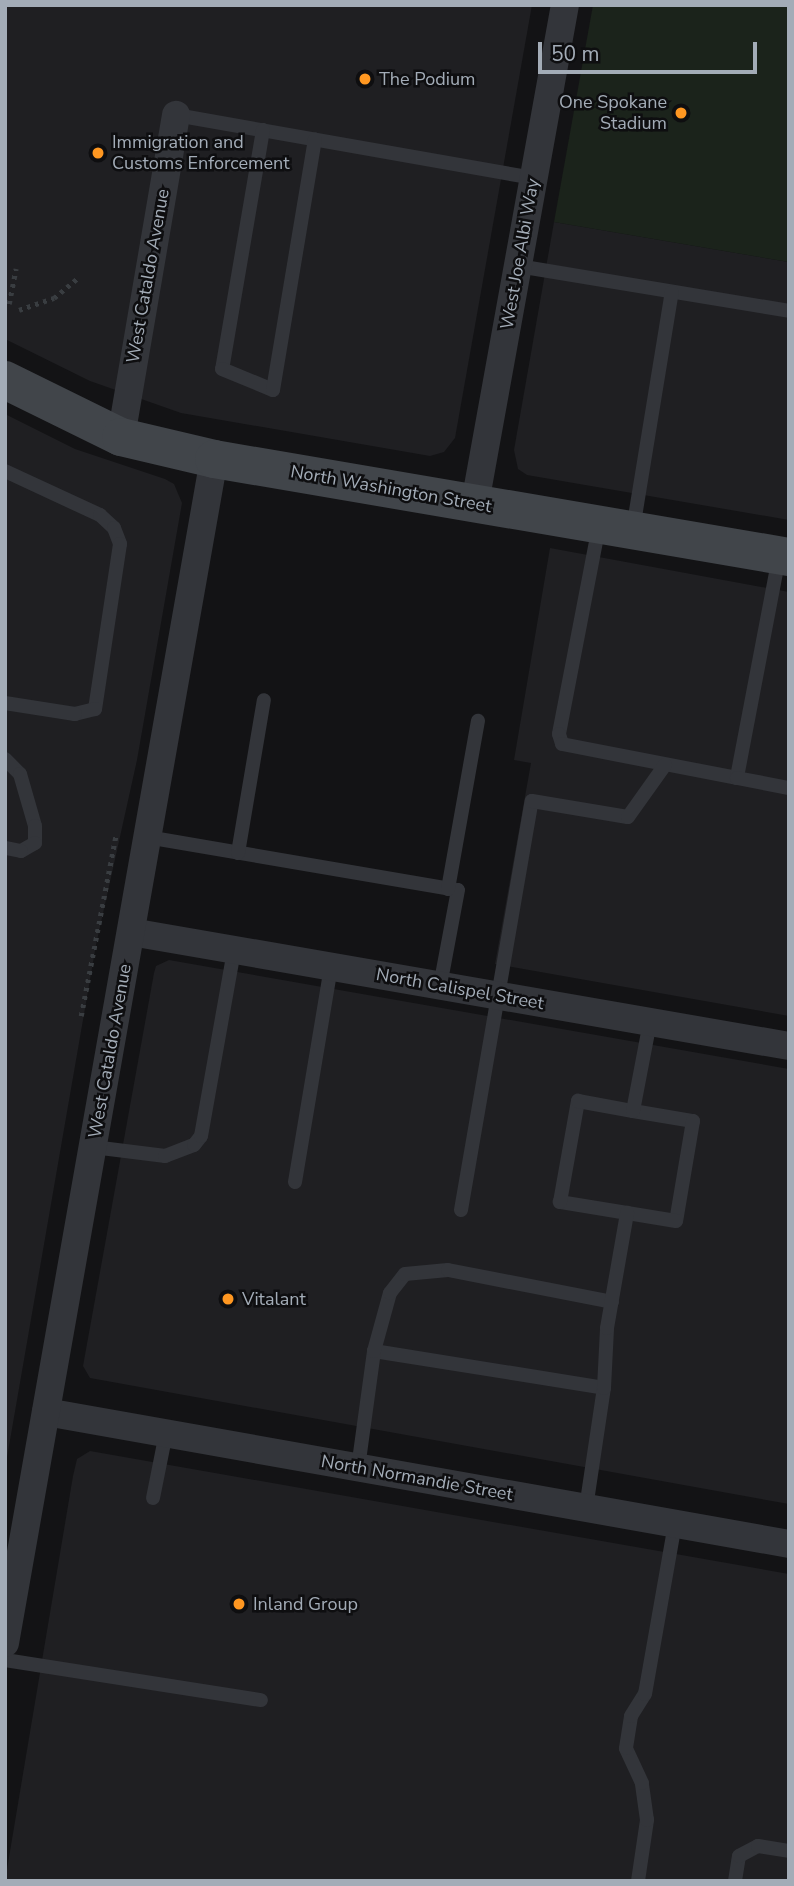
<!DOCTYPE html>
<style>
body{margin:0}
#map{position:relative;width:794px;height:1886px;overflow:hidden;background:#131315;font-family:"Nunito Sans",sans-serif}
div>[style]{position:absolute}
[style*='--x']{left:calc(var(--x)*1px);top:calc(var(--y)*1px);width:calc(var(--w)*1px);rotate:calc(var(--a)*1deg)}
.built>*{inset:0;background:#1f1f22}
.green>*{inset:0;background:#1b231b}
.path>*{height:4.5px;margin-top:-2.25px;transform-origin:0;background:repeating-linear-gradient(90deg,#393d41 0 3.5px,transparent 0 8.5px)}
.lane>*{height:14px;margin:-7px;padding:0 7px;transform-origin:7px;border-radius:7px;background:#33353a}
.street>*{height:28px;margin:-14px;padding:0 14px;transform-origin:14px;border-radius:14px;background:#33353a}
.secondary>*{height:38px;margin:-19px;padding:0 19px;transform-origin:19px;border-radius:19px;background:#41454a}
.dots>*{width:19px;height:19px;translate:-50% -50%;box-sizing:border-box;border:4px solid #0e0e10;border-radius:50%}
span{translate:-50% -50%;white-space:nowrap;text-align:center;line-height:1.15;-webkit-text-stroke:5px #0e0e10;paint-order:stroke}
.poi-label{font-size:18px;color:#a3acb7}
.left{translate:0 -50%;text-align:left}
.right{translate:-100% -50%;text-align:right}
.street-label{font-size:18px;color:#a3acb7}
.frame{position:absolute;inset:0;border:7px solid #a3acb7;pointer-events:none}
.scale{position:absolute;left:538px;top:42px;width:219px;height:32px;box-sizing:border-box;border:4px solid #a3acb7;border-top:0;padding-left:9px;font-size:21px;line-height:24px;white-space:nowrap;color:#a3acb7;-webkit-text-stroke:5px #0e0e10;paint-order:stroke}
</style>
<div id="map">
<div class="built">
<i style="clip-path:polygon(5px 5px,532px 5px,455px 438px,444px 452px,430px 456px,181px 413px,90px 381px,5px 339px)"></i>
<i style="clip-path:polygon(554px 222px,789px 262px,789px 520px,527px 475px,518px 469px,514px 450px)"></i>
<i style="clip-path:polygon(5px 414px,75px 449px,165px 479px,174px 484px,182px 503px,137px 760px,96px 945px,5px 1469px)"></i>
<i style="clip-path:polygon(550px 548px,789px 592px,789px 1016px,495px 964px,531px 763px,514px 760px)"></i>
<i style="clip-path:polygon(169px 960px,789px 1069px,789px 1504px,90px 1378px,83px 1366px,154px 973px,156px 966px)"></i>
<i style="clip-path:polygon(90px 1451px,789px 1574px,789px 1881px,5px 1881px,73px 1476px,77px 1459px)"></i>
</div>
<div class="green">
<i style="clip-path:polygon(593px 5px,789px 5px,789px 262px,554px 222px)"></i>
</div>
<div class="path">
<i style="--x:9;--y:304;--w:36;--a:-79"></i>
<i style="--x:19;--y:310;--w:37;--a:-19"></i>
<i style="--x:54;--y:298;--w:30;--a:-40"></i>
<i style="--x:81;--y:1016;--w:184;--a:-79.1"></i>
</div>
<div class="lane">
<i style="--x:176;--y:115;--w:364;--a:10"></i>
<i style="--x:263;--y:130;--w:242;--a:99.7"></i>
<i style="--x:222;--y:369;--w:55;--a:22.4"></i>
<i style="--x:273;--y:390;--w:254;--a:-80.5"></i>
<i style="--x:518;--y:266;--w:275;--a:9.4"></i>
<i style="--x:5;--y:471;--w:105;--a:24.9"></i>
<i style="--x:100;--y:515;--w:19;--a:43"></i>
<i style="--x:114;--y:528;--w:17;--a:69"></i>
<i style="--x:120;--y:544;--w:167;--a:98.6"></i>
<i style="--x:95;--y:709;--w:21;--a:166"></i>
<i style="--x:75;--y:714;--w:71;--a:-171.1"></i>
<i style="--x:599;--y:526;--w:212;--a:100.9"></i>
<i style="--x:559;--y:734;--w:10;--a:73"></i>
<i style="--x:562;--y:744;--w:178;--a:11"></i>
<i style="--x:633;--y:529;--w:240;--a:-80.7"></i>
<i style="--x:779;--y:557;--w:225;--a:100.8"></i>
<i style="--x:737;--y:778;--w:53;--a:10.9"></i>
<i style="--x:5;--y:759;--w:21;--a:45"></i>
<i style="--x:20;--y:774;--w:54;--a:73.9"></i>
<i style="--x:35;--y:826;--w:17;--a:90"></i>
<i style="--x:35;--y:843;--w:16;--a:150"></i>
<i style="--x:21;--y:851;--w:16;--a:-169"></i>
<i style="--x:147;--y:837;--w:315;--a:9.7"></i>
<i style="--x:458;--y:890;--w:98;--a:100.6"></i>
<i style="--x:238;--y:853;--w:155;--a:-80.4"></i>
<i style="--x:448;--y:889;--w:171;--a:-79.9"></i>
<i style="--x:633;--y:1111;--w:61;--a:9.5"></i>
<i style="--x:693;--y:1121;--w:101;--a:99.6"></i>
<i style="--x:676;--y:1221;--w:118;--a:-170.7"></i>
<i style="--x:560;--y:1202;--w:103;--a:-79.9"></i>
<i style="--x:578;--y:1101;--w:56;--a:10.3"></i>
<i style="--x:633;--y:1111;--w:91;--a:-79.2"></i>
<i style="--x:93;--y:1147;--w:73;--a:7.1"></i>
<i style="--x:165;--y:1156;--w:31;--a:-21"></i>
<i style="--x:194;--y:1145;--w:11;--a:-52"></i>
<i style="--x:201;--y:1136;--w:189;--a:-79.9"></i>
<i style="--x:295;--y:1182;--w:218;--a:-80.5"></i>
<i style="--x:461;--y:1210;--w:415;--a:-80.2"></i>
<i style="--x:532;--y:801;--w:97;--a:9.5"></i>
<i style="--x:628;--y:817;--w:64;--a:-54.6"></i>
<i style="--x:374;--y:1351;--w:233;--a:9.1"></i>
<i style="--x:358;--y:1468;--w:118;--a:-82.2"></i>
<i style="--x:374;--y:1351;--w:60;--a:-74.6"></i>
<i style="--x:390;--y:1293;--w:24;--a:-52"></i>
<i style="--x:405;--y:1274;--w:43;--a:-5.3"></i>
<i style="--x:448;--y:1270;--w:167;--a:11"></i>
<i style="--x:153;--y:1498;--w:66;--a:-78.7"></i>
<i style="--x:586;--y:1508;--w:121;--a:-81.5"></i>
<i style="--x:604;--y:1388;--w:60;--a:-87.1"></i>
<i style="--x:607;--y:1328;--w:117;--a:-80.1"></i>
<i style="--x:5;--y:1660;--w:259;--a:8.9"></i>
<i style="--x:638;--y:1881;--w:62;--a:-81.6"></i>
<i style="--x:647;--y:1820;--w:37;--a:-98"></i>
<i style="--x:642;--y:1783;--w:38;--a:-115"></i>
<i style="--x:626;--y:1748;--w:32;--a:-81"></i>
<i style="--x:631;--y:1716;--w:26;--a:-58"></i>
<i style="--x:645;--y:1694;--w:173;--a:-80"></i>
<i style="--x:735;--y:1881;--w:25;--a:-81"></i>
<i style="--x:739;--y:1856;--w:21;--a:-28"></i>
<i style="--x:758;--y:1846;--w:31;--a:9"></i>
</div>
<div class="street">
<i style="--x:121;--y:437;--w:327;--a:-80.3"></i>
<i style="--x:475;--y:503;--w:506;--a:-79.76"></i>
<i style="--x:131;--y:932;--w:668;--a:9.83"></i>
<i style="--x:46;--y:1412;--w:755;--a:10.07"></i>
<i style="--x:5;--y:1643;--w:1202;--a:-79.99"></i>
</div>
<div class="secondary">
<i style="--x:5;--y:380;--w:129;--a:26.2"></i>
<i style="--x:121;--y:437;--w:96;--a:13.3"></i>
<i style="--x:214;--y:459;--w:583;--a:9.67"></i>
</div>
<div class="dots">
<i style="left:365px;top:79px;background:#ff9721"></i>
<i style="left:681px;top:113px;background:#ff9721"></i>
<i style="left:98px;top:153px;background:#ff9721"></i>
<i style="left:228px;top:1299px;background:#ff9721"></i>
<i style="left:239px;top:1604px;background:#ff9721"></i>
</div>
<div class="poi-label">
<span class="left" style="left:379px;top:79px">The Podium</span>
<span class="right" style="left:667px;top:113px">One Spokane<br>Stadium</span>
<span class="left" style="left:112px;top:153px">Immigration and<br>Customs Enforcement</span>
<span class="left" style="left:242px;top:1299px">Vitalant</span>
<span class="left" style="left:253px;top:1604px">Inland Group</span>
</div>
<div class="street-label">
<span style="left:520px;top:254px;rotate:-80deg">West Joe Albi Way</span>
<span style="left:148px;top:276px;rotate:-80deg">West Cataldo Avenue</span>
<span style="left:391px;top:489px;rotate:10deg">North Washington Street</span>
<span style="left:460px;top:989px;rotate:10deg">North Calispel Street</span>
<span style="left:110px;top:1051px;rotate:-80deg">West Cataldo Avenue</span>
<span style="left:417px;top:1478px;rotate:10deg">North Normandie Street</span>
</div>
<div class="frame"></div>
<div class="scale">50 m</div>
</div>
